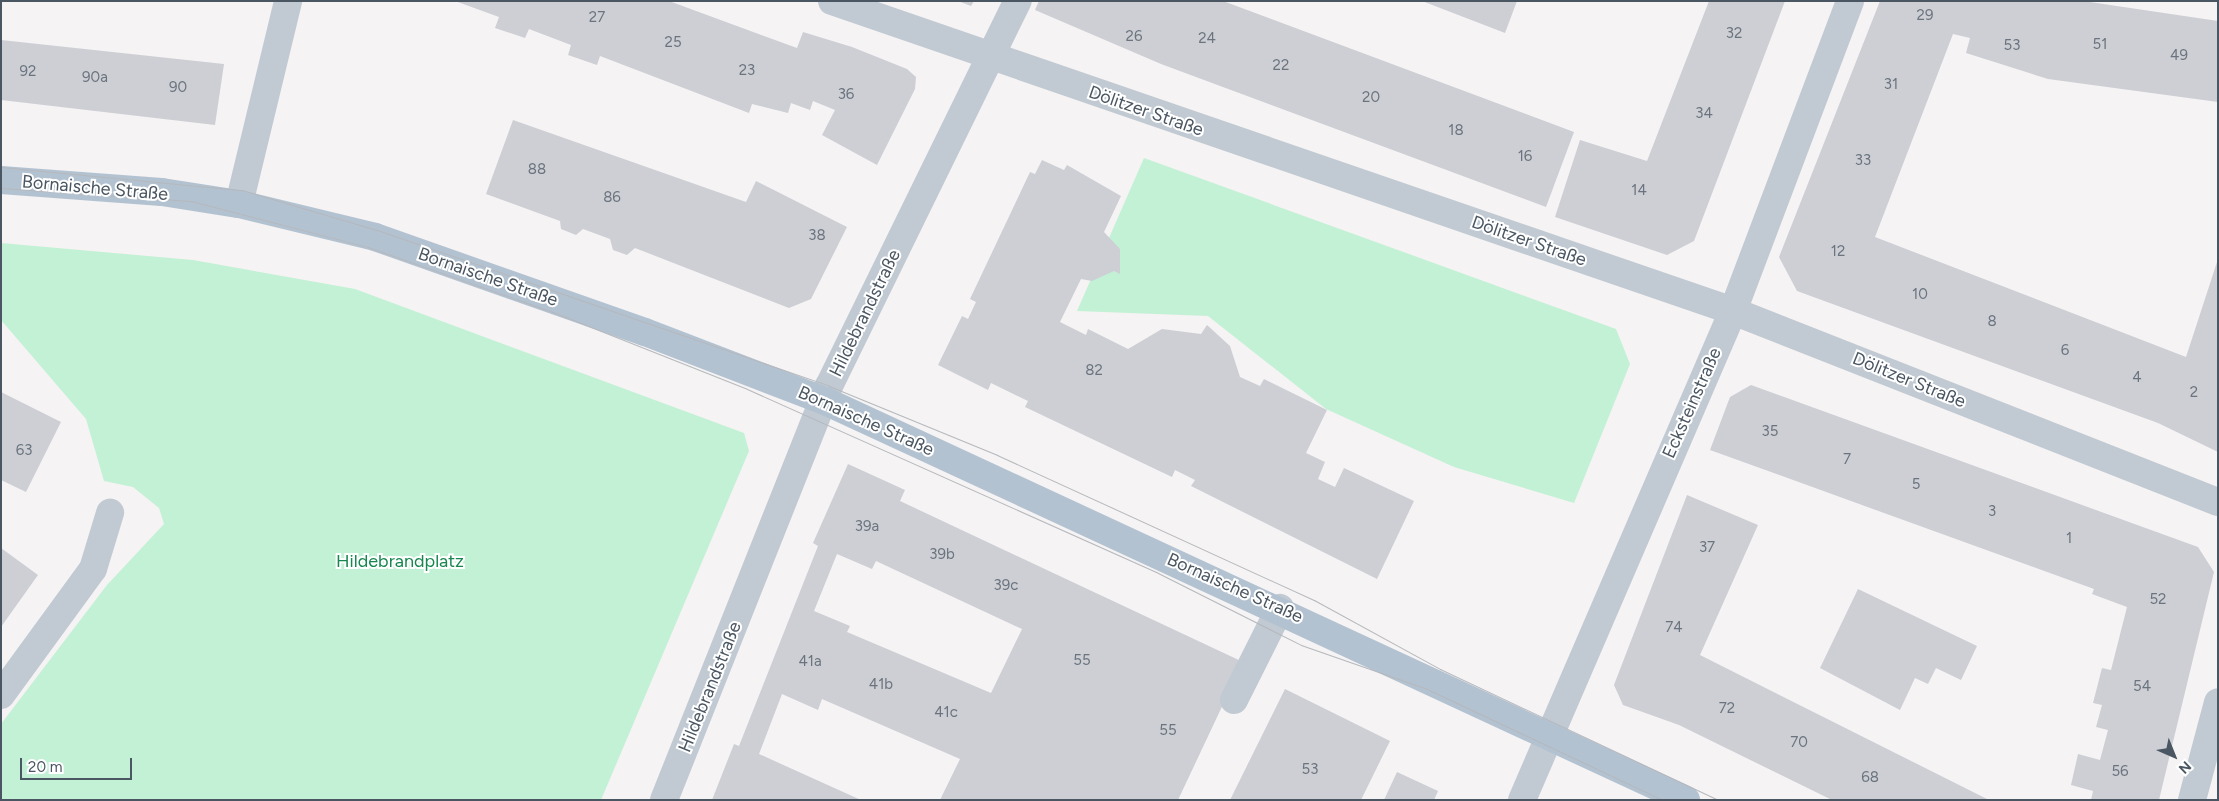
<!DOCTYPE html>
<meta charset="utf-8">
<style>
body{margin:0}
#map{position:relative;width:2219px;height:801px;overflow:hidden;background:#f5f3f3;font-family:Figtree,sans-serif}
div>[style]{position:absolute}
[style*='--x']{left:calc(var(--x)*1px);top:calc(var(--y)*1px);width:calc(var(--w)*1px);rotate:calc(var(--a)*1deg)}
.green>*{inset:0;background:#c3f1d5}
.building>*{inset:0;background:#cdcfd5}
.minor>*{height:28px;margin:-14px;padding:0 14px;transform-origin:14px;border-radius:14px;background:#c1cad2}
.major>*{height:28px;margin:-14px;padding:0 14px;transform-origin:14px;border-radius:14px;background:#b3c2d1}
.tram>*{height:1px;margin:-0.5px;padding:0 0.5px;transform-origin:0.5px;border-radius:0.5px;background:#b5b8bd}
span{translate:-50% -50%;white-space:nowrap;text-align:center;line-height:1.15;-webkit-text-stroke:4px #fff;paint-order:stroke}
.number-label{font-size:15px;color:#6b747e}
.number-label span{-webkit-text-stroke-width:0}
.street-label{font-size:18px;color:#4a5661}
.park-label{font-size:18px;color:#17864f}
.frame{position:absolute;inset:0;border:2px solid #4a5661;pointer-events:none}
.north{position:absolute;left:2149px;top:731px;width:50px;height:50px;-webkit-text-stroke:4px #fff;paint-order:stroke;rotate:136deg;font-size:14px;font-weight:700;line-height:20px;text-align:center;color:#4a5661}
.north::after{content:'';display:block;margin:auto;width:18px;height:22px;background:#4a5661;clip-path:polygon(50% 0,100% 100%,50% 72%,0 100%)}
.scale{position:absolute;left:20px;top:758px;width:112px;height:22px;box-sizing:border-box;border:2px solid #4a5661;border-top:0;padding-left:6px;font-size:15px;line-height:18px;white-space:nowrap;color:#4a5661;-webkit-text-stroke:4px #fff;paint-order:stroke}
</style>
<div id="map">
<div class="green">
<i style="clip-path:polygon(1144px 158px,1616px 329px,1630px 364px,1574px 503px,1454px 467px,1326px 409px,1208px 316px,1077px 311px)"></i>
<i style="clip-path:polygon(1px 243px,193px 260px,355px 289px,744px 433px,749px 451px,601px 800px,1px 800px,1px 724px,107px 585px,164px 524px,159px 508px,133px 487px,104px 481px,86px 419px,1px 320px)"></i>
</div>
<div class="building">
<i style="clip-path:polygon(455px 1px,669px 1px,797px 48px,803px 32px,852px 47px,907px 69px,916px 77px,915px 89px,877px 165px,822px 135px,835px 110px,813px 101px,810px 110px,791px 103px,788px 113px,752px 104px,749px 113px,600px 56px,597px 65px,568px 55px,571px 45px,529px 29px,525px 38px,495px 28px,499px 17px)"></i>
<i style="clip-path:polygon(958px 1px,974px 1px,971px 6px)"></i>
<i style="clip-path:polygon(1039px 1px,1223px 1px,1574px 132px,1546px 207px,1161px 64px,1035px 10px)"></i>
<i style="clip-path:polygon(1422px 1px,1517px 1px,1505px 33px)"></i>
<i style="clip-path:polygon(1709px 1px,1785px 1px,1694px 241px,1667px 255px,1555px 217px,1580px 140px,1647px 161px)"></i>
<i style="clip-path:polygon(1880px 1px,2083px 1px,2218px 21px,2218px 102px,2048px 79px,1966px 53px,1970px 38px,1953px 34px,1875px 237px,2186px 357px,2218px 259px,2218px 452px,2158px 423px,1797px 291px,1779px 257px)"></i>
<i style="clip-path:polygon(1px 40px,224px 64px,215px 125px,1px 100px)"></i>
<i style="clip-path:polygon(513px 120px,746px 202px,756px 181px,847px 227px,811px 299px,789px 308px,635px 248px,627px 255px,613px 250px,610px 239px,583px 229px,576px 235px,561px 229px,560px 221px,486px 194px)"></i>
<i style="clip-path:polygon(1042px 160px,1064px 170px,1067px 165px,1121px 196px,1104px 232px,1120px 249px,1120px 274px,1114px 271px,1092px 281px,1081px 279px,1060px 322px,1086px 335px,1088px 329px,1128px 349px,1162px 329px,1201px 334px,1207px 325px,1230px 346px,1240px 377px,1260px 386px,1264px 379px,1327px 410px,1306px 453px,1325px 462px,1318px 479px,1335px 487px,1344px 468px,1414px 501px,1377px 579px,1191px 486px,1195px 480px,1175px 470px,1172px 477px,1025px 407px,1028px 401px,991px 383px,988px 390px,938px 365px,962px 316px,968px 319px,976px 302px,970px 299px,1030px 172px,1035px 174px)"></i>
<i style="clip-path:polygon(1751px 385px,2198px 547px,2214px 572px,2159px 800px,2091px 800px,2093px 791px,2071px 785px,2078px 754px,2100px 760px,2108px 730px,2096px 727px,2102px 705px,2093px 703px,2102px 668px,2111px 670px,2127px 607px,2092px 594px,2094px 589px,1710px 450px,1730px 397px)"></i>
<i style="clip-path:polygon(1px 392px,61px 422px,26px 492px,1px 480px)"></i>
<i style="clip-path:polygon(evenodd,848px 464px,905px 490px,900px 501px,1243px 662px,1178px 800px,940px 800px,960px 759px,822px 699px,818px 710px,782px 694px,759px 754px,861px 800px,712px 800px,734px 744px,739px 746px,818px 546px,813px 543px,848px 464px,837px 554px,872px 569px,876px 561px,1022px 629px,991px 693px,847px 632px,850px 626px,814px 611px,837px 554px)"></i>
<i style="clip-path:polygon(1687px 495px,1758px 525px,1700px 655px,1989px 800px,1832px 800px,1679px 725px,1623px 705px,1614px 685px)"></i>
<i style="clip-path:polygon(1px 548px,38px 575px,1px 627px)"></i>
<i style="clip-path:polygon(1858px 589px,1977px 646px,1961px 680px,1936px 668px,1928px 684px,1915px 678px,1900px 710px,1820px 668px)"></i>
<i style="clip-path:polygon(1285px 689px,1390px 741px,1361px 800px,1230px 800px)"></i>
<i style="clip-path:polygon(1397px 772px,1438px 791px,1434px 800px,1384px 800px)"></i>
</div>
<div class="minor">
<i style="--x:832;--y:1;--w:953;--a:18.99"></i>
<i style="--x:1733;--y:311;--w:521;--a:21.5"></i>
<i style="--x:239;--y:204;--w:209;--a:-76.4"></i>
<i style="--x:1;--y:695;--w:156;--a:-53.9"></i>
<i style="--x:93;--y:569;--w:59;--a:-73.1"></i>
<i style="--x:1234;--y:700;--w:103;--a:-63.4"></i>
<i style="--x:664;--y:800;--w:446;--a:-68.3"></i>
<i style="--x:829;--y:386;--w:429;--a:-63.9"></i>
<i style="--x:1522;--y:800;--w:533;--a:-66.66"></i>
<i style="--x:1733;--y:311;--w:331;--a:-69.3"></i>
<i style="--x:2192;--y:800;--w:101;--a:-75.1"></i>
</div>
<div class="major">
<i style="--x:1;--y:180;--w:161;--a:4.3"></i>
<i style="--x:162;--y:192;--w:78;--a:8.9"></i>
<i style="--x:239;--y:204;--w:140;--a:13.6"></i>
<i style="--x:375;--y:237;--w:286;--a:19.4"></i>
<i style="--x:645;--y:332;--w:193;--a:21"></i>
<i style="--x:825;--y:401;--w:949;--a:24.86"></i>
</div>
<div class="tram">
<i style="--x:1;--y:167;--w:242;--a:5.5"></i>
<i style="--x:242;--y:190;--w:144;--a:16.5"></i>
<i style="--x:380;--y:231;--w:475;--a:19"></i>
<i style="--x:829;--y:386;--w:182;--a:22.3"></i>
<i style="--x:997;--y:455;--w:349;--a:24.6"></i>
<i style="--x:1314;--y:600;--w:144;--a:28.7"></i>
<i style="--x:1440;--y:669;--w:307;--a:25.2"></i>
<i style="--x:1;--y:188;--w:190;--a:3.9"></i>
<i style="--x:191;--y:201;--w:183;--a:14.6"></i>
<i style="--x:368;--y:247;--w:201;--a:19.4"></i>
<i style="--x:558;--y:314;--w:203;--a:21.6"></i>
<i style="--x:747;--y:389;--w:450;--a:24.1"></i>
<i style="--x:1158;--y:573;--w:160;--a:26.7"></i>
<i style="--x:1301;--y:645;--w:133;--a:19.2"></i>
<i style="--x:1427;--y:689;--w:261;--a:25.2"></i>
</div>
<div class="number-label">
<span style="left:1925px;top:16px">29</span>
<span style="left:597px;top:18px">27</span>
<span style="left:1734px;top:34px">32</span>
<span style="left:1134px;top:37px">26</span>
<span style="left:1207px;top:39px">24</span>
<span style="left:673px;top:43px">25</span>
<span style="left:2100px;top:45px">51</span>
<span style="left:2012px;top:46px">53</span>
<span style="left:2179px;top:56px">49</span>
<span style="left:1281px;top:66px">22</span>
<span style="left:747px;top:71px">23</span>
<span style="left:28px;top:72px">92</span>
<span style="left:95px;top:78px">90a</span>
<span style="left:1891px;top:85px">31</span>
<span style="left:178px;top:88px">90</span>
<span style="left:846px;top:95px">36</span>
<span style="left:1371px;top:98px">20</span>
<span style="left:1704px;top:114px">34</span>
<span style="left:1456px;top:131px">18</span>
<span style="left:1525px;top:157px">16</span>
<span style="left:1863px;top:161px">33</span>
<span style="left:537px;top:170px">88</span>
<span style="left:1639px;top:191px">14</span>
<span style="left:612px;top:198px">86</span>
<span style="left:817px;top:236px">38</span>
<span style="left:1838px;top:252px">12</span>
<span style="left:1920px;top:295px">10</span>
<span style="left:1992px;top:322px">8</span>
<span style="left:2065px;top:351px">6</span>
<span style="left:1094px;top:371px">82</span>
<span style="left:2137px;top:378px">4</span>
<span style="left:2194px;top:393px">2</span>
<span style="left:1770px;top:432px">35</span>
<span style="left:24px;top:451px">63</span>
<span style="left:1847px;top:460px">7</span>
<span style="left:1916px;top:485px">5</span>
<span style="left:1992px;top:512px">3</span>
<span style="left:867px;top:527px">39a</span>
<span style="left:2069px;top:539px">1</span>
<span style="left:1707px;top:548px">37</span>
<span style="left:942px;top:555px">39b</span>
<span style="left:1006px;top:586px">39c</span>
<span style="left:2158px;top:600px">52</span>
<span style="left:1674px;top:628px">74</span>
<span style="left:1082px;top:661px">55</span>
<span style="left:810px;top:662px">41a</span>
<span style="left:881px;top:685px">41b</span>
<span style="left:2142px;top:687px">54</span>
<span style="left:1727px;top:709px">72</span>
<span style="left:946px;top:713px">41c</span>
<span style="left:1168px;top:731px">55</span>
<span style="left:1799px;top:743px">70</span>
<span style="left:1310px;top:770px">53</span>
<span style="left:2120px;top:772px">56</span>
<span style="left:1870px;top:778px">68</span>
</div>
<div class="street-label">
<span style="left:1146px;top:111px;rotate:19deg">Dölitzer Straße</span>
<span style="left:95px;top:188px;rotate:5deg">Bornaische Straße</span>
<span style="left:1529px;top:241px;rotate:19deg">Dölitzer Straße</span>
<span style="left:488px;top:277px;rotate:19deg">Bornaische Straße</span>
<span style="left:865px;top:313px;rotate:-64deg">Hildebrandstraße</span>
<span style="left:1909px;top:380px;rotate:22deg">Dölitzer Straße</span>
<span style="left:1692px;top:403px;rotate:-66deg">Ecksteinstraße</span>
<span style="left:866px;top:421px;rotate:24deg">Bornaische Straße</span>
<span style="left:1235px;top:588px;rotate:24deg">Bornaische Straße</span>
<span style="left:710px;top:687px;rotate:-68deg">Hildebrandstraße</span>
</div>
<div class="park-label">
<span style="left:400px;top:561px">Hildebrandplatz</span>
</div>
<div class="frame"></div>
<div class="north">N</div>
<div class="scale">20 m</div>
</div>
